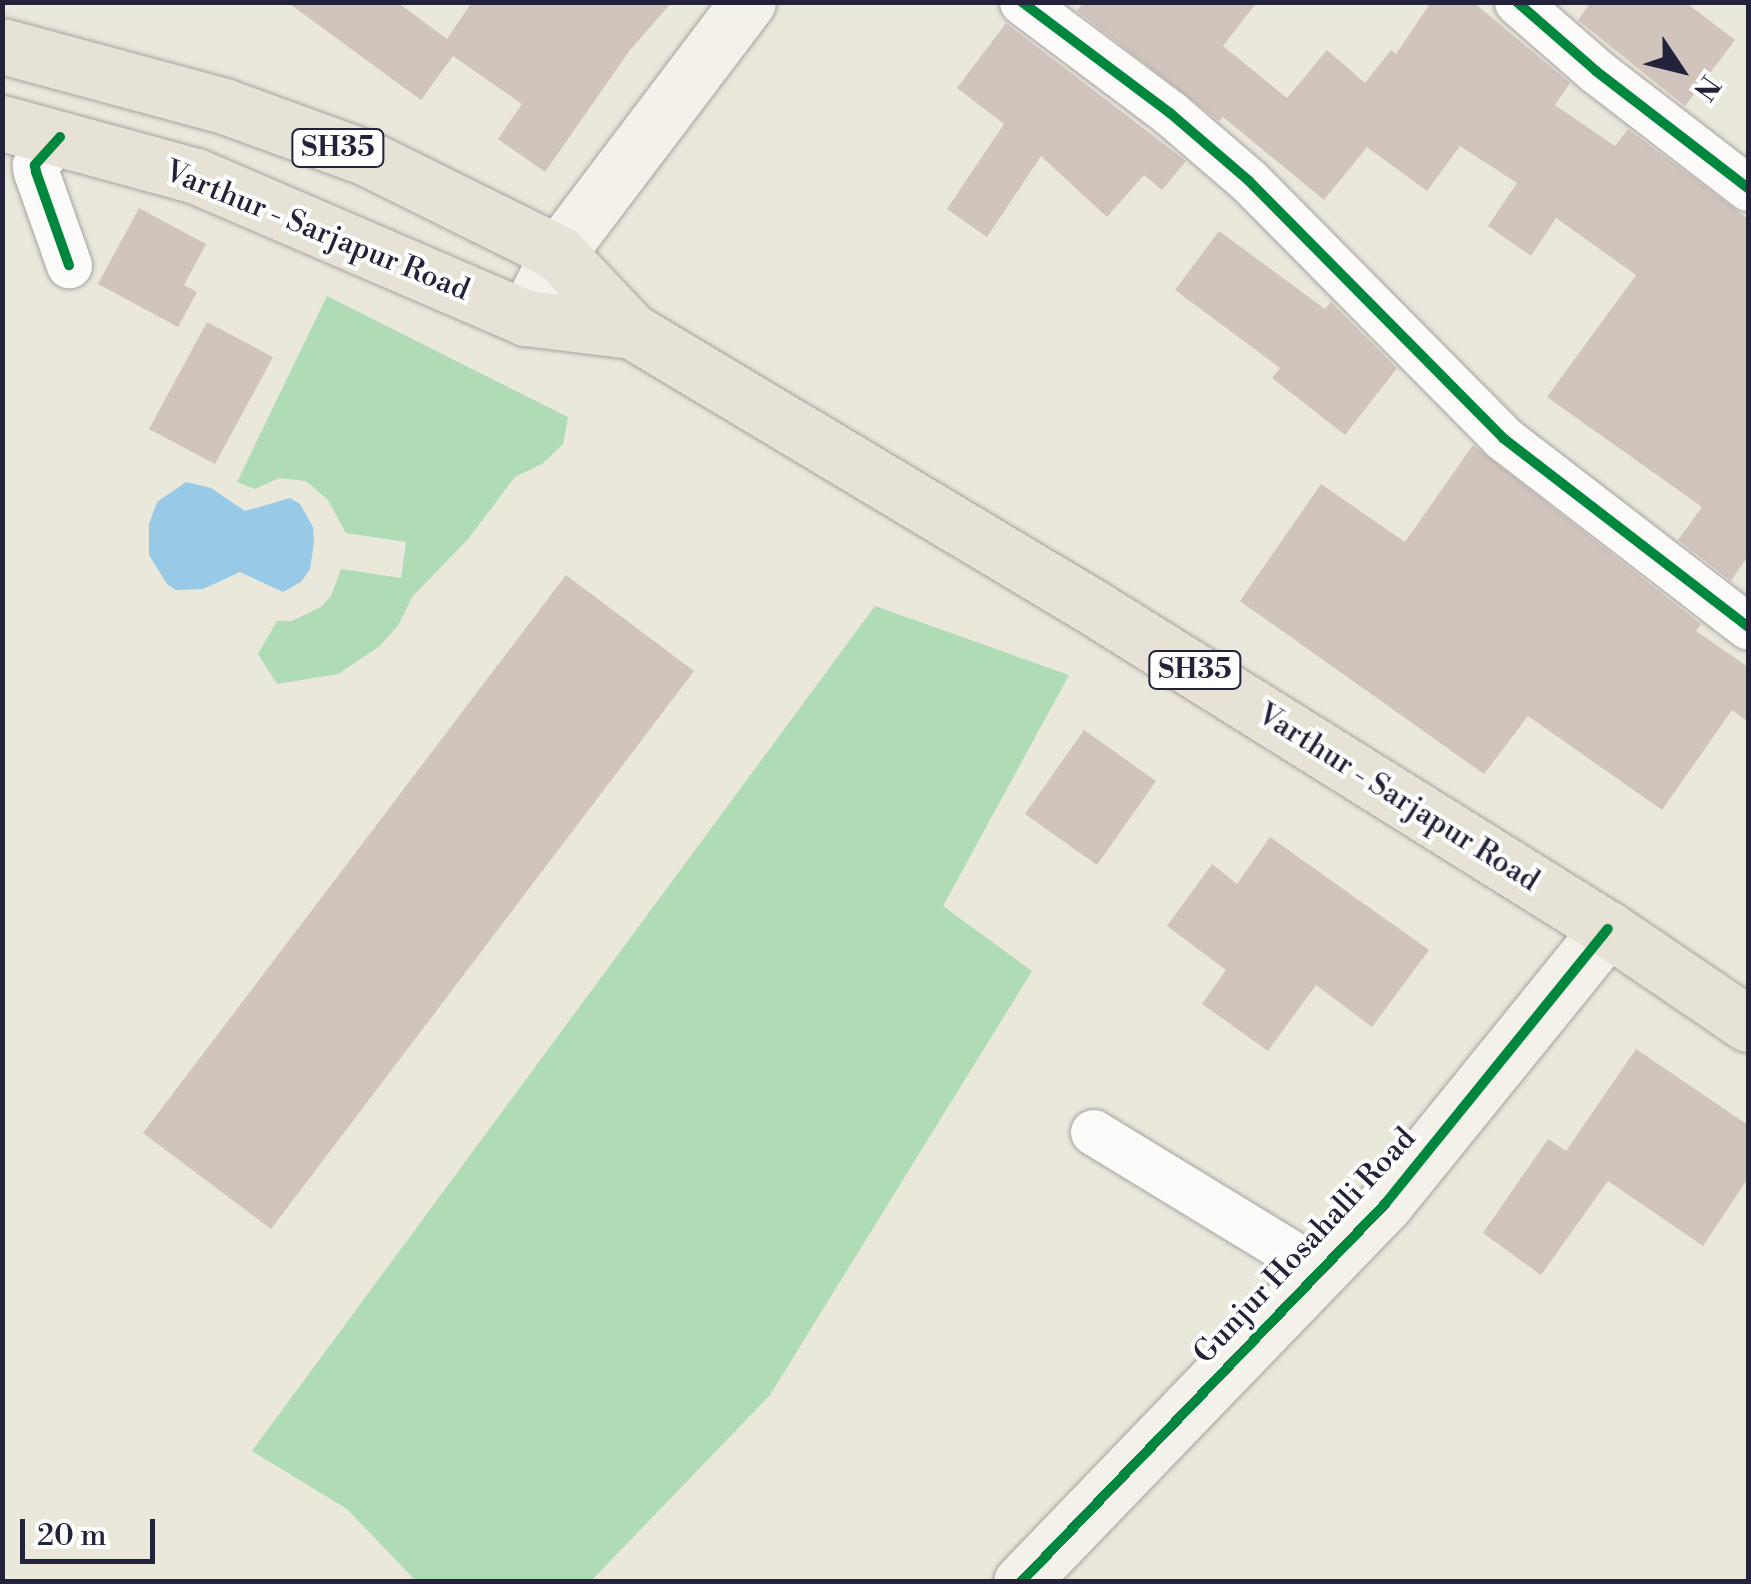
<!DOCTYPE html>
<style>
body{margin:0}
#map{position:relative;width:1751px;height:1584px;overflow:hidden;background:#eae7db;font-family:"Libre Bodoni",serif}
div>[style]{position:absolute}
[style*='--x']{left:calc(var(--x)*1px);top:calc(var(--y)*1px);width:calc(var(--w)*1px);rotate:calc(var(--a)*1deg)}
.green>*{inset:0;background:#b0dcb5}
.water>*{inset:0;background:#98cae8}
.building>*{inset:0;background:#d1c4bc}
.roads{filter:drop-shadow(0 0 2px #a5a39f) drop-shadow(0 0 2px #a5a39f)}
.street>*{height:45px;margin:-22.5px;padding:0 22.5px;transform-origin:22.5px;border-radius:22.5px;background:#fcfbfa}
.secondary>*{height:55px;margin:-27.5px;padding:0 27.5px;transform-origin:27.5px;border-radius:27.5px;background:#f4f1eb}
.primary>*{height:55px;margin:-27.5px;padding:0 27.5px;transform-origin:27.5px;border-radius:27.5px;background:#e7e2d6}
.cycleway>*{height:10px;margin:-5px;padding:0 5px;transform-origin:5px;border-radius:5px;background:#00873e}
span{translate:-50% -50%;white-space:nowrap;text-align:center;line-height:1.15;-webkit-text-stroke:8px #fff;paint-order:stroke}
.shield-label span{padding:2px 8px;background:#fff;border:2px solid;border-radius:8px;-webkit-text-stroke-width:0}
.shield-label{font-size:28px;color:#22223b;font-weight:700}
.street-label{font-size:30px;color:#22223b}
.frame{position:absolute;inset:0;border:5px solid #22223b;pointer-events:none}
.north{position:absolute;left:1631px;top:20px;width:100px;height:100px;-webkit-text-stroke:8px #fff;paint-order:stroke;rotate:125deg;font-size:28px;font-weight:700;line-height:40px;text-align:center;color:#22223b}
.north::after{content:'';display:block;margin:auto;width:35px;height:45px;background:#22223b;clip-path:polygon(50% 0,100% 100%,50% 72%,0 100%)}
.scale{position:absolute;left:20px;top:1519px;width:135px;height:45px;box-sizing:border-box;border:5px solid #22223b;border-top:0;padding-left:12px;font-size:30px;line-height:35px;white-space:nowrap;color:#22223b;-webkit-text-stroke:8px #fff;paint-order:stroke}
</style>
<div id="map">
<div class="green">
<i style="clip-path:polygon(327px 296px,568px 417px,563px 444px,542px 464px,515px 477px,468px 539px,412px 597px,399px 624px,380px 646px,338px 674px,277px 684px,258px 654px,277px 621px,292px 621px,321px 607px,331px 596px,341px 569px,401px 578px,406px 542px,346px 533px,328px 500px,306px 481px,279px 478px,255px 489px,237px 482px)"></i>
<i style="clip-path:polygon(875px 606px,1069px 675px,943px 906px,1032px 971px,770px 1395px,591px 1581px,416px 1581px,347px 1509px,252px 1451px)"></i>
</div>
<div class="water">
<i style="clip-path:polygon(186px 482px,211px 488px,245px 511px,290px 498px,300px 504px,313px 527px,314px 543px,310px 569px,301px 582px,283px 592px,240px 572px,203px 589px,176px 590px,167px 584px,149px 555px,149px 524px,157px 502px)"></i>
</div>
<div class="building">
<i style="clip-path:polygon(287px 2px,397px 2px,447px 39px,472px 2px,672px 2px,630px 50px,545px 172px,498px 139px,522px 104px,453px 56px,421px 100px)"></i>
<i style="clip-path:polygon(1083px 2px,1257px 2px,1223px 46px,1287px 98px,1327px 50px,1365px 83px,1391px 50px,1396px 54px,1431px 2px,1473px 2px,1570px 83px,1555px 105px,1615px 146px,1628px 129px,1748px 219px,1748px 556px,1731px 581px,1678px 540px,1702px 507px,1547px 397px,1636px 275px,1556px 218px,1531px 256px,1488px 226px,1517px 183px,1460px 146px,1427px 191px,1367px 147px,1324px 200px,1223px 117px,1219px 121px,1077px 11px)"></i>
<i style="clip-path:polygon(1591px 2px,1685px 2px,1735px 40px,1685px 106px,1578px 20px)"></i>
<i style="clip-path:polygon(1006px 23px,1186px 161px,1162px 190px,1144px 175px,1107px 217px,1041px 156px,987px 237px,947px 209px,1004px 124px,957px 88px)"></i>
<i style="clip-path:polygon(139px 208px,206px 244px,184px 285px,197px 292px,178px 327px,98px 284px)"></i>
<i style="clip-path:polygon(1219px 231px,1325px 309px,1331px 302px,1397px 368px,1345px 435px,1272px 378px,1280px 368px,1175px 290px)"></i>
<i style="clip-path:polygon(207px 322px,273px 357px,215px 464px,149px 429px)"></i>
<i style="clip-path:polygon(1473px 445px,1701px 624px,1696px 631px,1748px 667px,1748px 722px,1732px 710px,1662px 810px,1528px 716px,1484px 774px,1240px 601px,1321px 484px,1405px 542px)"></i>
<i style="clip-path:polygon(566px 575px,694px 671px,271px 1229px,143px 1133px)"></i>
<i style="clip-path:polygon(1084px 730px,1156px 781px,1097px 865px,1025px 814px)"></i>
<i style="clip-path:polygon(1270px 837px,1429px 950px,1372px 1027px,1316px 985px,1268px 1051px,1202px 1004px,1226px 970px,1167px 926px,1212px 864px,1237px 884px)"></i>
<i style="clip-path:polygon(1636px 1049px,1748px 1125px,1748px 1178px,1703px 1246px,1608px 1181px,1541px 1275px,1483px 1233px,1548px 1139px,1566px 1151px)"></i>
</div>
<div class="roads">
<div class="street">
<i style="--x:1022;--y:2;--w:185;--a:36.9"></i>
<i style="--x:1170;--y:113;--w:104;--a:40.7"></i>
<i style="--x:1249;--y:181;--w:361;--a:45.3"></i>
<i style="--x:1503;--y:438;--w:309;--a:37.6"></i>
<i style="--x:1517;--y:2;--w:105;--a:41.1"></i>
<i style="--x:1596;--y:71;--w:192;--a:37.6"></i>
<i style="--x:60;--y:137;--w:38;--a:132"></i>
<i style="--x:35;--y:165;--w:7;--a:82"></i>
<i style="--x:36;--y:172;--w:99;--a:70.5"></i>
<i style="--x:1093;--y:1132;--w:267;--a:31.4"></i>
</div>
<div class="secondary">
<i style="--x:526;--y:318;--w:72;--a:-63.8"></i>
<i style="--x:558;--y:253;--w:315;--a:-52.9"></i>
<i style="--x:1021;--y:1582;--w:525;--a:-46.08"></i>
<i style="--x:1385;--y:1204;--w:354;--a:-51"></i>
</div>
<div class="primary">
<i style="--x:2;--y:46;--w:230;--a:15.1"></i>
<i style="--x:224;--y:106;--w:152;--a:20"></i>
<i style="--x:367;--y:158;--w:213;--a:26.4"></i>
<i style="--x:558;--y:253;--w:108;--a:46.5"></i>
<i style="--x:632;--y:331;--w:535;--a:30.93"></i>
<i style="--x:1091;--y:606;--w:610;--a:32"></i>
<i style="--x:1608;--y:929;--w:169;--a:34.2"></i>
<i style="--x:2;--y:123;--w:201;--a:15.3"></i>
<i style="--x:196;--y:176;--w:359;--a:23.3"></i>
<i style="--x:526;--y:318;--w:107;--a:7"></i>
</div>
</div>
<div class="cycleway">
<i style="--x:1022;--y:2;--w:185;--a:36.9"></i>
<i style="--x:1170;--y:113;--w:104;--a:40.7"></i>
<i style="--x:1249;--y:181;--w:361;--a:45.3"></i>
<i style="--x:1503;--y:438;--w:309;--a:37.6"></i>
<i style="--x:1517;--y:2;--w:105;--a:41.1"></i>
<i style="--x:1596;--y:71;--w:192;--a:37.6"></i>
<i style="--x:60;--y:137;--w:38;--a:132"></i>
<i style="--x:35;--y:165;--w:7;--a:82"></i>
<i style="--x:36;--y:172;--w:99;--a:70.5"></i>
<i style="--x:1021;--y:1582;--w:525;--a:-46.08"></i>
<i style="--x:1385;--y:1204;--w:354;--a:-51"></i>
</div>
<div class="shield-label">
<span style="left:338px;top:148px">SH35</span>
<span style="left:1195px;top:670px">SH35</span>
</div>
<div class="street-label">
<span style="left:317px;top:231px;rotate:22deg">Varthur - Sarjapur Road</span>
<span style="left:1398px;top:798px;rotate:32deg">Varthur - Sarjapur Road</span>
<span style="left:1305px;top:1246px;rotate:-47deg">Gunjur Hosahalli Road</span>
</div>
<div class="frame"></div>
<div class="north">N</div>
<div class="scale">20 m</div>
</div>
